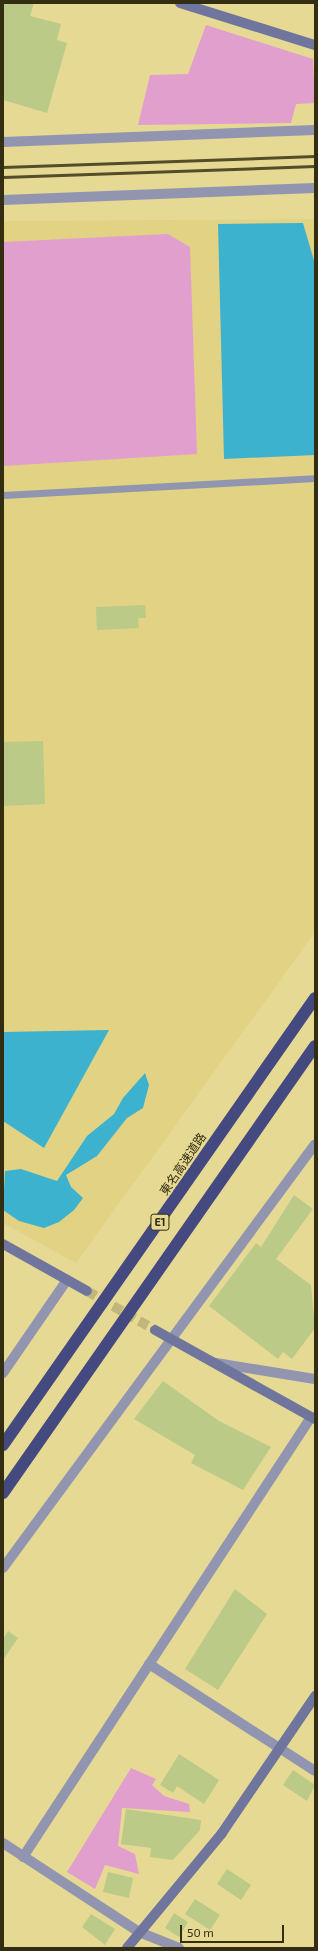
<!DOCTYPE html>
<meta charset="utf-8">
<style>
body{margin:0}
#map{position:relative;width:318px;height:1951px;overflow:hidden;background:#e6d994;font-family:"Exo 2","Noto Sans JP",sans-serif}
div>[style]{position:absolute}
[style*='--x']{left:calc(var(--x)*1px);top:calc(var(--y)*1px);width:calc(var(--w)*1px);rotate:calc(var(--a)*1deg)}
.built>*{inset:0;background:#e1d284}
.green>*{inset:0;background:#e19fcd}
.water>*{inset:0;background:#3db2cf}
.building>*{inset:0;background:#bbca87}
.secondary-tunnel>*{height:10px;margin-top:-5px;transform-origin:0;background:repeating-linear-gradient(90deg,#c2b77a 0 10px,transparent 0 15px)}
.lane>*{height:7px;margin:-3.5px;padding:0 3.5px;transform-origin:3.5px;border-radius:3.5px;background:#9195b0}
.street>*{height:10px;margin:-5px;padding:0 5px;transform-origin:5px;border-radius:5px;background:#9195b0}
.secondary>*{height:10px;margin:-5px;padding:0 5px;transform-origin:5px;border-radius:5px;background:#6f759c}
.highway>*{height:12px;margin:-6px;padding:0 6px;transform-origin:6px;border-radius:6px;background:#44497f}
.rail>*{height:3px;margin:-1.5px;padding:0 1.5px;transform-origin:1.5px;border-radius:1.5px;background:#554d2a}
span{translate:-50% -50%;white-space:nowrap;text-align:center;line-height:1.15;-webkit-text-stroke:3.5px #e6d994;paint-order:stroke}
.shield-label span{padding:1px 3px;background:#e6d994;border:1px solid;border-radius:3px;-webkit-text-stroke-width:0}
.shield-label{font-size:11px;color:#332d11;font-weight:700}
.street-label{font-size:12px;color:#332d11}
.frame{position:absolute;inset:0;border:4px solid #332d11;pointer-events:none}
.scale{position:absolute;left:180px;top:1925px;width:104px;height:18px;box-sizing:border-box;border:2px solid #332d11;border-top:0;padding-left:5px;font-size:12px;line-height:14px;white-space:nowrap;color:#332d11;-webkit-text-stroke:3px #e6d994;paint-order:stroke}
</style>
<div id="map">
<div class="built">
<i style="clip-path:polygon(315px 219px,315px 932px,76px 1263px,3px 1223px,3px 221px)"></i>
</div>
<div class="green">
<i style="clip-path:polygon(206px 25px,313px 59px,315px 103px,296px 104px,291px 123px,138px 125px,150px 75px,188px 74px)"></i>
<i style="clip-path:polygon(168px 234px,190px 247px,197px 454px,3px 466px,3px 242px)"></i>
<i style="clip-path:polygon(131px 1768px,156px 1779px,152px 1785px,164px 1796px,189px 1804px,190px 1812px,122px 1808px,118px 1846px,135px 1854px,139px 1874px,105px 1865px,95px 1889px,67px 1872px)"></i>
</div>
<div class="water">
<i style="clip-path:polygon(303px 223px,315px 264px,315px 455px,224px 459px,218px 224px)"></i>
<i style="clip-path:polygon(109px 1030px,44px 1148px,3px 1121px,3px 1032px)"></i>
<i style="clip-path:polygon(145px 1073px,149px 1085px,143px 1108px,127px 1118px,97px 1156px,66px 1175px,71px 1187px,83px 1198px,74px 1210px,59px 1222px,44px 1228px,19px 1221px,3px 1210px,5px 1171px,21px 1169px,57px 1181px,87px 1136px,114px 1114px,123px 1098px)"></i>
</div>
<div class="building">
<i style="clip-path:polygon(3px 3px,34px 3px,30px 16px,61px 24px,57px 40px,67px 43px,47px 113px,3px 100px)"></i>
<i style="clip-path:polygon(145px 605px,146px 618px,138px 618px,139px 628px,97px 630px,96px 607px)"></i>
<i style="clip-path:polygon(43px 741px,45px 804px,3px 806px,3px 742px)"></i>
<i style="clip-path:polygon(294px 1195px,313px 1209px,276px 1259px,311px 1285px,315px 1328px,292px 1359px,283px 1352px,278px 1359px,209px 1306px,256px 1243px,261px 1247px)"></i>
<i style="clip-path:polygon(163px 1381px,219px 1421px,271px 1447px,243px 1490px,191px 1463px,195px 1455px,134px 1419px)"></i>
<i style="clip-path:polygon(235px 1589px,267px 1614px,218px 1690px,185px 1669px)"></i>
<i style="clip-path:polygon(8px 1631px,18px 1638px,3px 1660px,3px 1639px)"></i>
<i style="clip-path:polygon(179px 1754px,219px 1780px,204px 1804px,177px 1786px,173px 1793px,160px 1785px)"></i>
<i style="clip-path:polygon(293px 1770px,315px 1785px,307px 1801px,283px 1785px)"></i>
<i style="clip-path:polygon(126px 1809px,201px 1820px,200px 1830px,173px 1860px,150px 1857px,151px 1848px,121px 1844px)"></i>
<i style="clip-path:polygon(227px 1869px,251px 1885px,241px 1900px,217px 1884px)"></i>
<i style="clip-path:polygon(108px 1872px,133px 1878px,129px 1898px,103px 1892px)"></i>
<i style="clip-path:polygon(195px 1899px,220px 1915px,210px 1930px,185px 1914px)"></i>
<i style="clip-path:polygon(174px 1913px,188px 1922px,179px 1937px,165px 1928px)"></i>
<i style="clip-path:polygon(91px 1914px,115px 1929px,105px 1945px,82px 1927px)"></i>
</div>
<div class="secondary-tunnel">
<i style="--x:87;--y:1291;--w:78;--a:29.8"></i>
</div>
<div class="lane">
<i style="--x:3;--y:495;--w:312;--a:-3.1"></i>
</div>
<div class="street">
<i style="--x:3;--y:142;--w:312;--a:-2.2"></i>
<i style="--x:3;--y:200;--w:312;--a:-2.2"></i>
<i style="--x:216;--y:1363;--w:100;--a:9.2"></i>
<i style="--x:3;--y:1373;--w:113;--a:-55.5"></i>
<i style="--x:3;--y:1568;--w:526;--a:-53.65"></i>
<i style="--x:149;--y:1664;--w:197;--a:32.8"></i>
<i style="--x:3;--y:1843;--w:163;--a:33.2"></i>
<i style="--x:139;--y:1932;--w:43;--a:21.8"></i>
<i style="--x:23;--y:1857;--w:526;--a:-56.79"></i>
</div>
<div class="secondary">
<i style="--x:180;--y:3;--w:141;--a:17.3"></i>
<i style="--x:3;--y:1244;--w:96;--a:29.2"></i>
<i style="--x:155;--y:1330;--w:183;--a:29.1"></i>
<i style="--x:127;--y:1948;--w:149;--a:-50.4"></i>
<i style="--x:222;--y:1833;--w:166;--a:-55.8"></i>
</div>
<div class="highway">
<i style="--x:3;--y:1445;--w:545;--a:-55.09"></i>
<i style="--x:3;--y:1493;--w:545;--a:-55.09"></i>
</div>
<div class="rail">
<i style="--x:3;--y:167;--w:312;--a:-2"></i>
<i style="--x:3;--y:177;--w:312;--a:-2"></i>
</div>
<div class="shield-label">
<span style="left:160px;top:1222px">E1</span>
</div>
<div class="street-label">
<span style="left:183px;top:1164px;rotate:-56deg">東名高速道路</span>
</div>
<div class="frame"></div>
<div class="scale">50 m</div>
</div>
